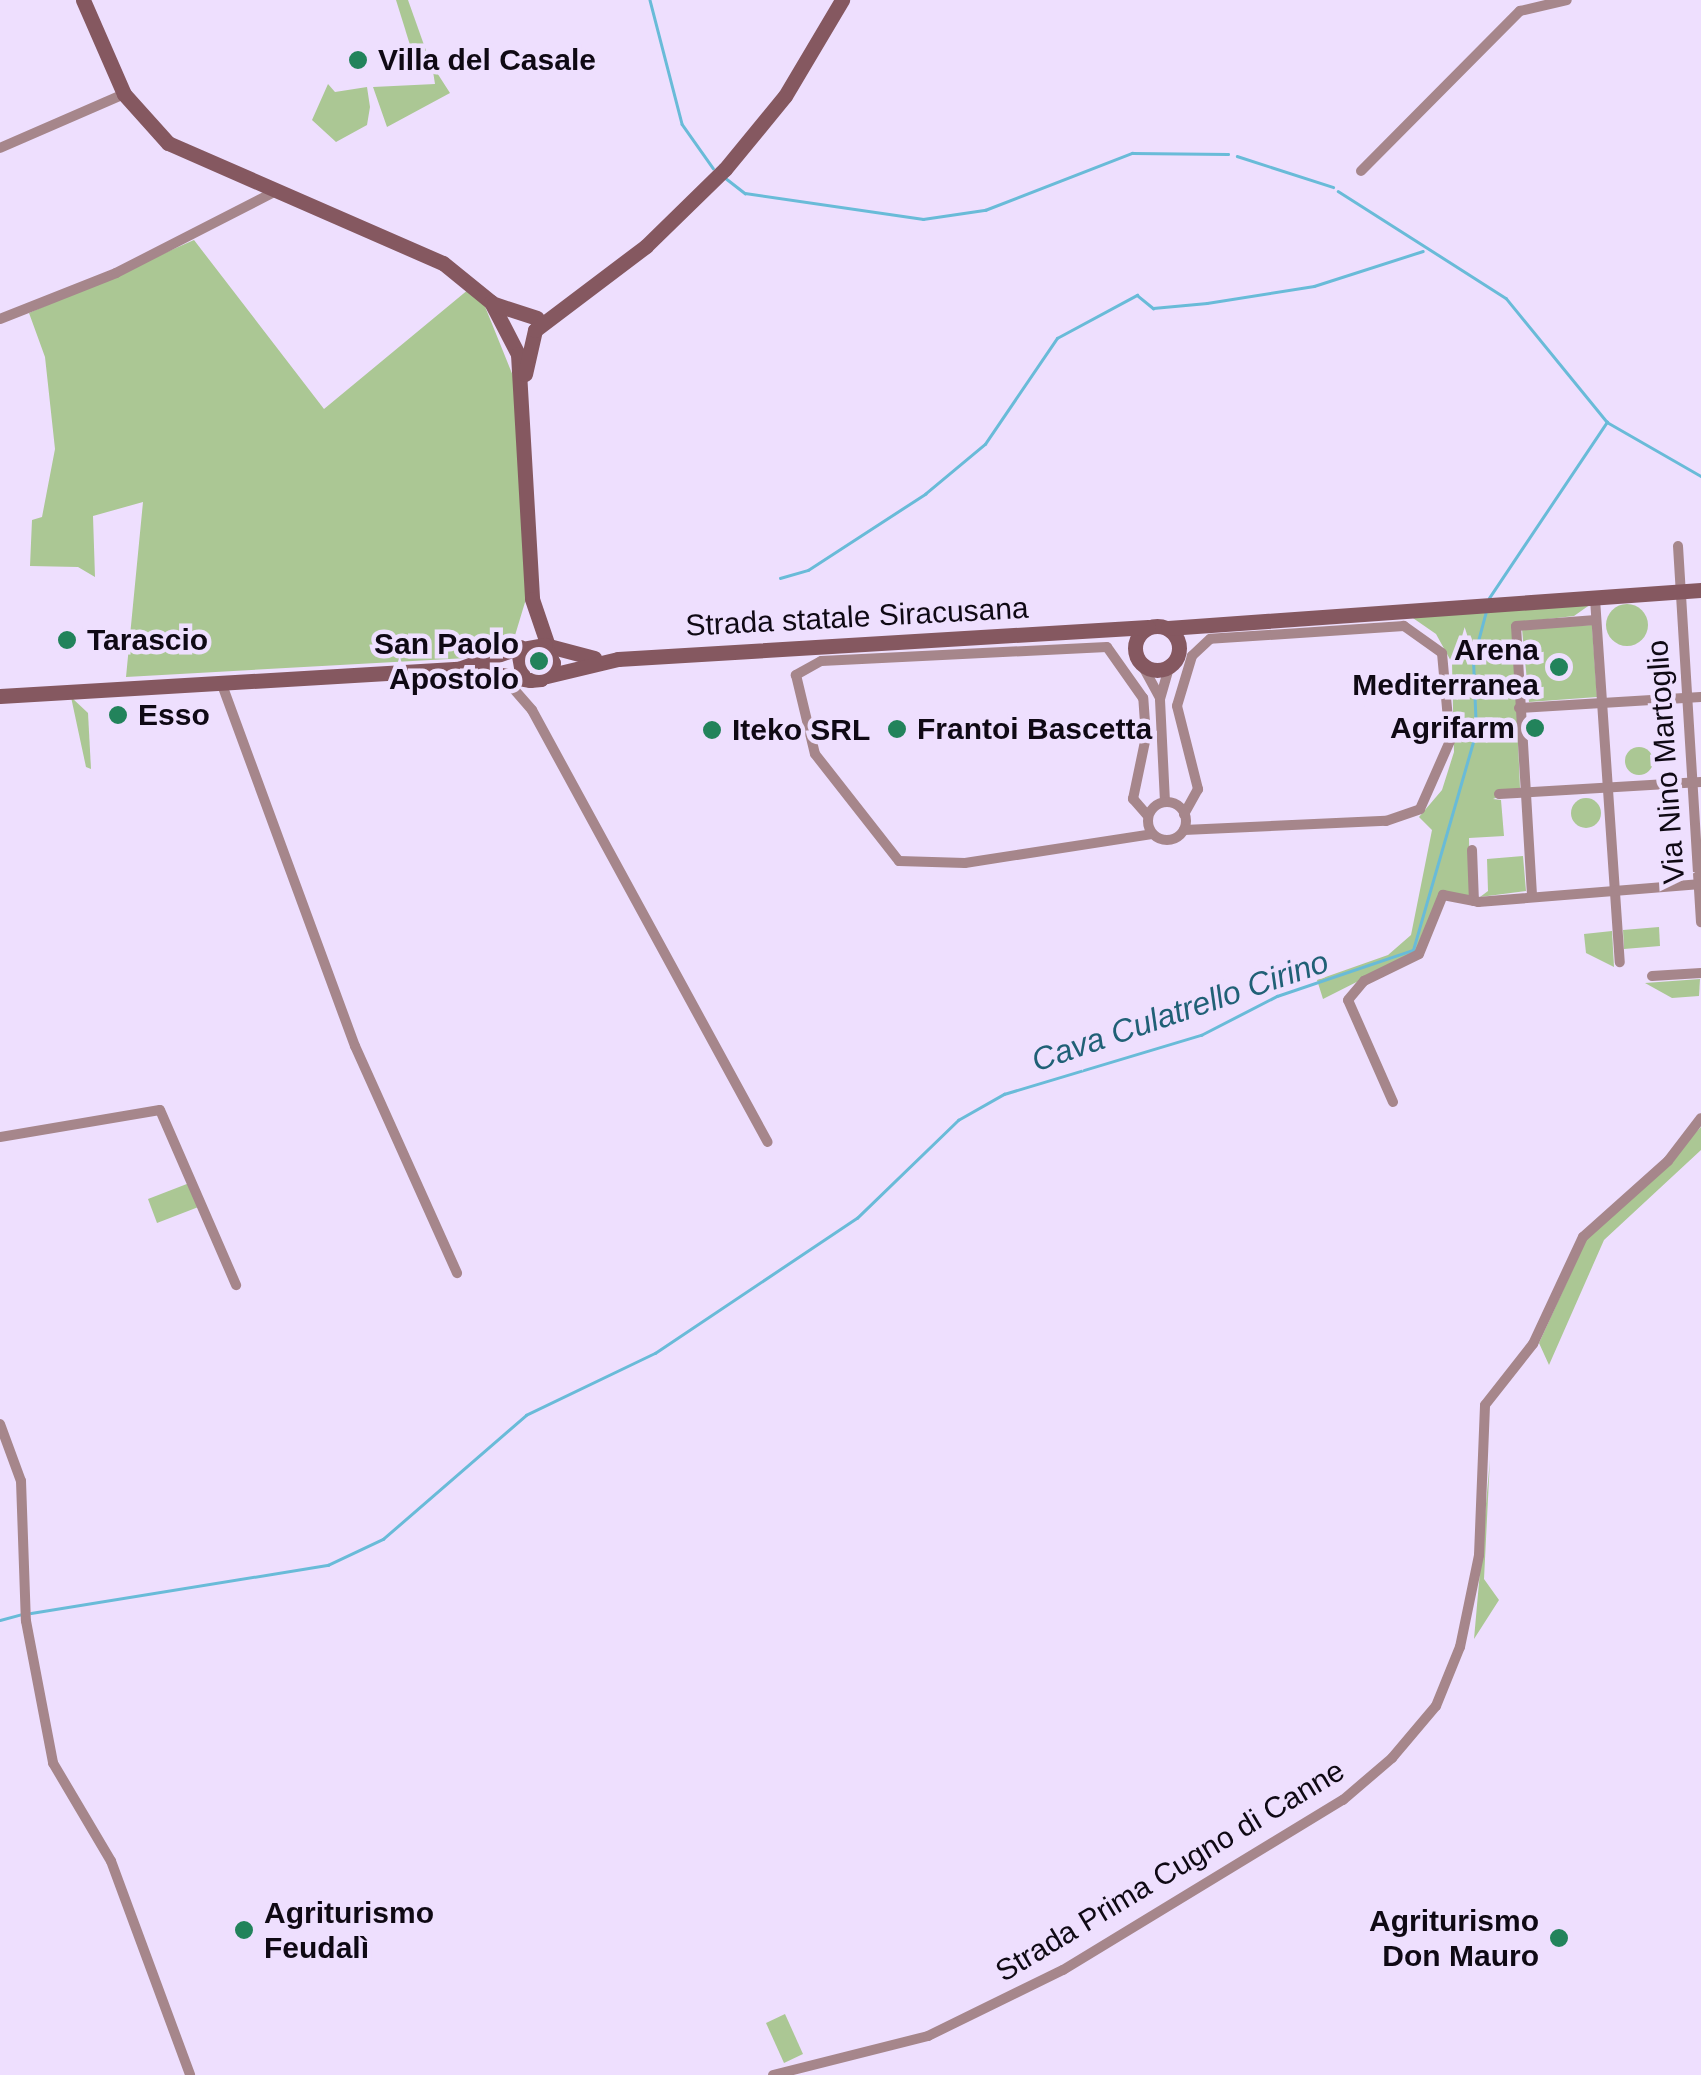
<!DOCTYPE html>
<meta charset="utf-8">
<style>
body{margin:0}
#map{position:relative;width:1701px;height:2075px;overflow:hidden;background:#eedffe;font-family:Helvetica,sans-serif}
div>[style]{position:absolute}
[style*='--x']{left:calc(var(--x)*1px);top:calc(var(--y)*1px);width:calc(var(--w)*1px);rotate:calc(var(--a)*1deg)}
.green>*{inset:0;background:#abc794}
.round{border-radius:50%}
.stream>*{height:2.5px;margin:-1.25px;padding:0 1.25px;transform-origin:1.25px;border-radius:1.25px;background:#69bbd8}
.street>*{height:10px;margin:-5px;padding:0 5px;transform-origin:5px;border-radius:5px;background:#a6868b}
.street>.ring{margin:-5px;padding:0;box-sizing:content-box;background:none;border:10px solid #a6868b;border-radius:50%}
.secondary>*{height:15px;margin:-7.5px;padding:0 7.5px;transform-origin:7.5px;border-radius:7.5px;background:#855860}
.secondary>.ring{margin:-7.5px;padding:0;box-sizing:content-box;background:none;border:15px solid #855860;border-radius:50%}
.dots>*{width:28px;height:28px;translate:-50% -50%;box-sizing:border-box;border:5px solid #eedffe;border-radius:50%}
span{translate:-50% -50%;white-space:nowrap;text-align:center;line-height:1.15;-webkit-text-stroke:9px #eedffe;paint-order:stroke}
.poi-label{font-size:30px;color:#0f0914;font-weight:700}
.left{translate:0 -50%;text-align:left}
.right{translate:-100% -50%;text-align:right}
.street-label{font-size:30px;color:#0f0914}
.water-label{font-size:32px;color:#206076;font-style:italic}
</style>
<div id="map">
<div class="green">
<i style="clip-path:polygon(396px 0,408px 0,429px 59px,415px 61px)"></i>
<i style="clip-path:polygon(432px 65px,450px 93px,387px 127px,373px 87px,435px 84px)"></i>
<i style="clip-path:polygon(328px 84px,335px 92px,367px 87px,370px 107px,367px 125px,336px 142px,312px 120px)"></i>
<i style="clip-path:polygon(194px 240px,324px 409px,469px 289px,484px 304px,513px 376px,526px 599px,513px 642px,467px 658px,126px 677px,143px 502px,93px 516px,95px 577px,78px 567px,30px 566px,32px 520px,42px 517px,55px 449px,45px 357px,29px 313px)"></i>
<i class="round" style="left:1606px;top:604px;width:42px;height:42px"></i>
<i style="clip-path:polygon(1591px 604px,1574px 616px,1513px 623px,1520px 788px,1493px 799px,1501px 800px,1504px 836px,1469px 838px,1470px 897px,1440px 893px,1418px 951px,1323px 999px,1317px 980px,1388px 955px,1411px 935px,1432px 830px,1419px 817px,1442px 790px,1454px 752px,1452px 663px,1436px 634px,1410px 616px)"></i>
<i style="clip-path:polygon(1592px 625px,1597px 697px,1529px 702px,1522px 629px)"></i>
<i style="clip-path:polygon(71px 697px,88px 713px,91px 769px,86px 767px)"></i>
<i class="round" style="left:1625px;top:747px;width:28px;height:28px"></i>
<i class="round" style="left:1571px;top:798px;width:30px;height:30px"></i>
<i style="clip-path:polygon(1523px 856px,1526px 891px,1480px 897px,1488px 891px,1487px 859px)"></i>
<i style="clip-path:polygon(1659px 927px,1660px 946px,1624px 949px,1623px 930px)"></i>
<i style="clip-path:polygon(1612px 931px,1614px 967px,1586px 953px,1584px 934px)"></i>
<i style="clip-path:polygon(1700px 979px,1699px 996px,1672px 998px,1645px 983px)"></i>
<i style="clip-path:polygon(1701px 1127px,1701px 1150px,1604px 1240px,1549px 1365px,1539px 1343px,1587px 1238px)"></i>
<i style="clip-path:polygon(192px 1182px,201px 1206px,157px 1223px,148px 1199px)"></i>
<i style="clip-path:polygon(1490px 1459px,1484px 1579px,1499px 1600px,1474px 1639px)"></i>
<i style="clip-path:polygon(785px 2014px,803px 2054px,784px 2063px,766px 2023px)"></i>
</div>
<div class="stream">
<i style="--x:650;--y:0;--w:128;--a:75.5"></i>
<i style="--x:682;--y:124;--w:54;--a:54.8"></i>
<i style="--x:1237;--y:156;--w:101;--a:17.9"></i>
<i style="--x:723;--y:176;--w:28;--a:38"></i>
<i style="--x:745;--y:193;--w:180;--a:8.3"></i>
<i style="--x:923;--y:219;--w:63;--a:-8.3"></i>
<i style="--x:985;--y:210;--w:158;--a:-21.2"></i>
<i style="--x:1132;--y:153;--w:96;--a:0.6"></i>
<i style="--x:1338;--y:191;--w:199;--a:32.5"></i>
<i style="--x:1506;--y:298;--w:160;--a:50.8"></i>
<i style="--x:1607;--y:422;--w:108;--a:29.9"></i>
<i style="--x:780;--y:578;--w:29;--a:-16"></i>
<i style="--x:808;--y:570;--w:140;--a:-33"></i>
<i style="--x:925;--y:494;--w:78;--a:-39.8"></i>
<i style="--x:985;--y:444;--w:128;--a:-55.8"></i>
<i style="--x:1057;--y:338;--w:91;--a:-28.3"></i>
<i style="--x:1137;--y:295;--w:21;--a:39"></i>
<i style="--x:1153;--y:308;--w:54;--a:-5.3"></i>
<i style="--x:1207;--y:303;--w:108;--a:-9"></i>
<i style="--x:1314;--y:286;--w:114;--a:-17.8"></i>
<i style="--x:1489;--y:598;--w:212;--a:-56.2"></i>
<i style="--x:31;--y:1613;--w:301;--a:-9.2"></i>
<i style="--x:328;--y:1565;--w:61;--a:-25.3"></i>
<i style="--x:383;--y:1539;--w:189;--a:-40.9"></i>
<i style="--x:526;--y:1415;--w:143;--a:-25.7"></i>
<i style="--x:655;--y:1353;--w:243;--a:-33.8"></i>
<i style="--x:857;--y:1218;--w:141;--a:-44.1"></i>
<i style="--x:958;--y:1120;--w:53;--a:-29.5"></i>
<i style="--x:1004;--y:1094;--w:206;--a:-16.7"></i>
<i style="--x:1201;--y:1035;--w:85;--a:-27.2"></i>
<i style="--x:1277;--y:996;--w:144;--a:-18.7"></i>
<i style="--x:1413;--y:950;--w:227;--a:-73.9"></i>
<i style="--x:1476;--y:732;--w:72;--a:-92.4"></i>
<i style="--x:1473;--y:660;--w:51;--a:-75.1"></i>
<i style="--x:0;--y:1620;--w:24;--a:-15"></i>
</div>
<div class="street">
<i style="--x:0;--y:148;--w:135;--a:-23.5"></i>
<i style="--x:1361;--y:171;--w:226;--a:-45.2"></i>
<i style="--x:1520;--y:11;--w:48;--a:-13.2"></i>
<i style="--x:0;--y:319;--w:125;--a:-21.6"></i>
<i style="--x:116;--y:273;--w:178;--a:-27.1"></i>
<i style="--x:1678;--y:546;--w:377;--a:86.5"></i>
<i style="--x:1595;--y:599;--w:364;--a:86.1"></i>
<i style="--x:1140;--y:661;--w:42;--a:61.6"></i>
<i style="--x:505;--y:679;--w:41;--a:48.9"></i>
<i style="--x:532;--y:710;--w:492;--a:61.4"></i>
<i style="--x:221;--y:682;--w:388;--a:69.8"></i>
<i style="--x:355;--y:1046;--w:249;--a:65.8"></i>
<i style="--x:1519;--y:708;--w:182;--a:-3.5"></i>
<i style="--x:1499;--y:794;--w:202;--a:-3.4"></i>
<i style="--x:1165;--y:802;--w:103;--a:-92.8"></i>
<i style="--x:1160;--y:699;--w:33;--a:-74"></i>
<i class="ring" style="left:1148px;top:802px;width:28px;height:28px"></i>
<i style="--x:1148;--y:816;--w:23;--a:-131"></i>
<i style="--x:1133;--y:799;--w:63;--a:-78.2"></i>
<i style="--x:1146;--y:737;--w:39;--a:-94"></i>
<i style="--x:1143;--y:698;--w:62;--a:-125.2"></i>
<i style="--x:1107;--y:647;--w:286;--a:177.2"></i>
<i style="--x:821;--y:661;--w:29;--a:151"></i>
<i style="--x:796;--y:675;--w:81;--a:76.5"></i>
<i style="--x:815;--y:754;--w:136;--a:51.9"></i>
<i style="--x:899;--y:861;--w:66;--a:1.7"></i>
<i style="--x:965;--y:863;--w:189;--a:-8.8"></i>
<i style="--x:1184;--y:830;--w:202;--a:-2.6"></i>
<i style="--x:1386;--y:821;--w:36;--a:-19"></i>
<i style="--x:1420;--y:809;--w:74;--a:-66.2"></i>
<i style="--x:1450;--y:741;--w:88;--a:-95.2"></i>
<i style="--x:1442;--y:653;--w:47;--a:-144.6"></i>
<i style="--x:1404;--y:626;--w:194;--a:176.2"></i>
<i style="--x:1210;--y:639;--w:25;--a:137"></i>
<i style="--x:1192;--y:656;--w:52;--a:106.7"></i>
<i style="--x:1177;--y:706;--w:86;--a:75.8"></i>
<i style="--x:1198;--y:789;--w:29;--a:119"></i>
<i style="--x:1472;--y:850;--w:51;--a:87.8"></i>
<i style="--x:1532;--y:895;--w:269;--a:-93.4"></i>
<i style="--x:1516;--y:626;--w:80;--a:-4.3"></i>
<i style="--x:1652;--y:976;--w:49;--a:-3.5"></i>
<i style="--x:1393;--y:1102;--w:111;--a:-113.8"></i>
<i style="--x:1348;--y:1000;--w:25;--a:-50"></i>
<i style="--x:1364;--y:981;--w:61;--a:-26.1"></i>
<i style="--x:1419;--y:954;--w:64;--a:-67.9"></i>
<i style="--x:1443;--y:895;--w:36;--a:11"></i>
<i style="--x:1478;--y:902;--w:224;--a:-4.6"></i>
<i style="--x:0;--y:1137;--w:162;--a:-9.6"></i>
<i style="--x:160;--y:1110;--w:191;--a:66.5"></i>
<i style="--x:0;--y:1424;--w:61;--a:69.8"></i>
<i style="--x:21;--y:1481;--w:140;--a:88"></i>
<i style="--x:26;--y:1621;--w:145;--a:79.2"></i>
<i style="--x:53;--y:1763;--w:114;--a:59.4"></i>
<i style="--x:111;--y:1861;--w:228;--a:69.7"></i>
<i style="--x:773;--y:2075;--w:160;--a:-14.1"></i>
<i style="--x:928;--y:2036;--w:150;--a:-26.1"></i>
<i style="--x:1063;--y:1970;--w:328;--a:-31.3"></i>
<i style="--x:1343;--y:1800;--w:65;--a:-40.6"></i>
<i style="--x:1392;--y:1758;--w:68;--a:-49.8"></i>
<i style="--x:1436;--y:1706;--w:64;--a:-67.9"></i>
<i style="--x:1460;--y:1647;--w:94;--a:-78.3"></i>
<i style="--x:1479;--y:1555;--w:150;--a:-87.7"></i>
<i style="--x:1485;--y:1405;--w:78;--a:-51.8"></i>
<i style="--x:1533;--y:1344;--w:118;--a:-65"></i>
<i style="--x:1583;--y:1237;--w:114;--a:-41.8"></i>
<i style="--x:1668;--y:1161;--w:54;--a:-52.5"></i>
</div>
<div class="secondary">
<i style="--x:83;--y:0;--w:103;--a:66.4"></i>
<i style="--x:124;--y:94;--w:66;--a:48.1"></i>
<i style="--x:168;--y:143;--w:300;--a:23.6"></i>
<i style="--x:443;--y:263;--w:62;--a:39.1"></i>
<i style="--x:491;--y:302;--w:59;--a:62.6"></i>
<i style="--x:518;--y:354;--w:245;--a:86.7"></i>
<i style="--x:532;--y:599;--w:53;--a:71.2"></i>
<i style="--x:494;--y:304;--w:45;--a:18"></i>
<i style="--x:525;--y:374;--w:45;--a:-77.2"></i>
<i style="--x:535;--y:330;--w:139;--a:-37.1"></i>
<i style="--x:646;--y:246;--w:110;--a:-44.3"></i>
<i style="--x:725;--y:169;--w:94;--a:-50.6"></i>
<i style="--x:785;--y:96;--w:112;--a:-59.3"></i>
<i class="ring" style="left:1135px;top:626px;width:29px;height:29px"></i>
<i style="--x:1168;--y:628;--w:534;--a:-4.08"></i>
<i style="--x:545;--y:645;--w:51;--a:14.9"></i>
<i style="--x:472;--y:670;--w:59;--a:9.8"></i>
<i style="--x:530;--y:680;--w:11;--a:-5"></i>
<i style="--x:541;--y:679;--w:20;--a:-53"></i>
<i style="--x:553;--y:663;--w:20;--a:-114"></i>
<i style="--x:545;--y:645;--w:27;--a:170"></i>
<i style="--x:518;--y:650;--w:27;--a:80"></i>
<i style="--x:547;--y:676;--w:73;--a:-13.5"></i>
<i style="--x:618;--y:659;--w:531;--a:-3.46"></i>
<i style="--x:0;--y:696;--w:459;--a:-3.4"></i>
<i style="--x:458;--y:669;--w:66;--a:-19.5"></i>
</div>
<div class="dots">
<i style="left:358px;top:60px;background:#22835b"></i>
<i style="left:67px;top:640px;background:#22835b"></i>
<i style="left:539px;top:661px;background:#22835b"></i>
<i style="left:1559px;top:667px;background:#22835b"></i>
<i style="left:118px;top:715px;background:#22835b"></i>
<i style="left:1535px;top:728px;background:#22835b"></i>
<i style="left:897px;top:729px;background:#22835b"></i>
<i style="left:712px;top:730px;background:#22835b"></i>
<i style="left:244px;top:1930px;background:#22835b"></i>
<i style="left:1559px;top:1938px;background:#22835b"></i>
</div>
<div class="poi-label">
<span class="left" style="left:378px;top:60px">Villa del Casale</span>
<span class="left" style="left:87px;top:640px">Tarascio</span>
<span class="right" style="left:519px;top:661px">San Paolo<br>Apostolo</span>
<span class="right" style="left:1539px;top:667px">Arena<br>Mediterranea</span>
<span class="left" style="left:138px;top:715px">Esso</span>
<span class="right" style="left:1515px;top:728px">Agrifarm</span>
<span class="left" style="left:917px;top:729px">Frantoi Bascetta</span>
<span class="left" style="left:732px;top:730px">Iteko SRL</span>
<span class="left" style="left:264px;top:1930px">Agriturismo<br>Feudalì</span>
<span class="right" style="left:1539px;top:1938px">Agriturismo<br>Don Mauro</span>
</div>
<div class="street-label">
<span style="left:857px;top:617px;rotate:-3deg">Strada statale Siracusana</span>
<span style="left:1666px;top:762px;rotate:-94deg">Via Nino Martoglio</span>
<span style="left:1170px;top:1871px;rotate:-31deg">Strada Prima Cugno di Canne</span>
</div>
<div class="water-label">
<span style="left:1180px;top:1011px;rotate:-19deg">Cava Culatrello Cirino</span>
</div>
</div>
